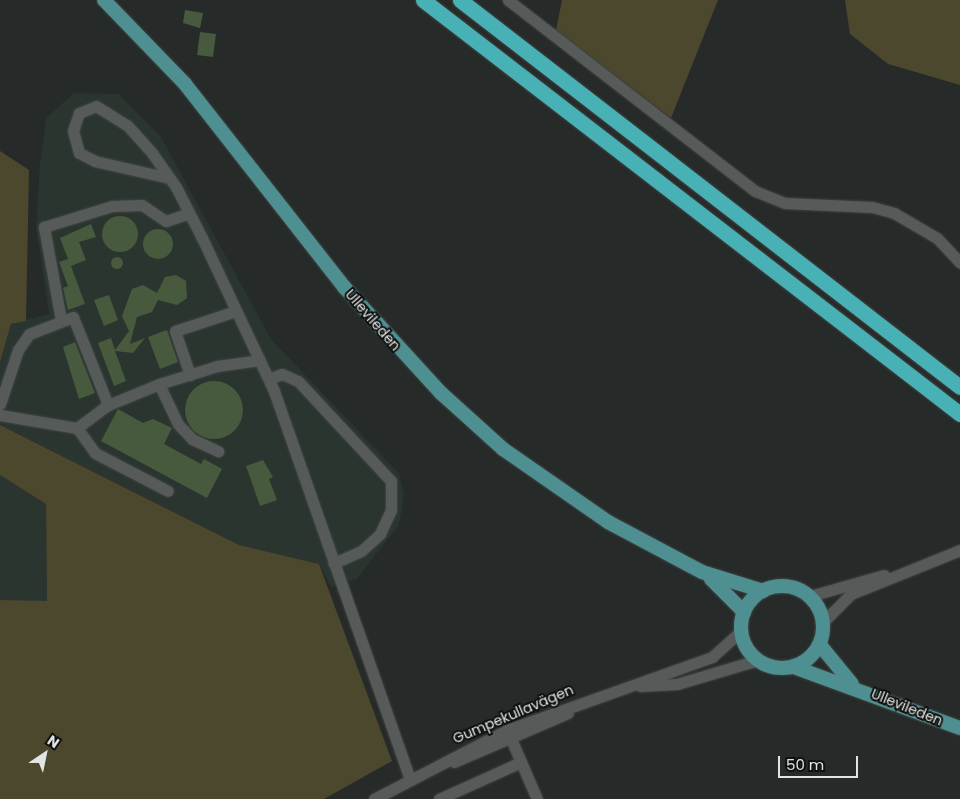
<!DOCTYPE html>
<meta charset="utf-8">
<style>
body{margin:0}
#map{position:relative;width:960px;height:799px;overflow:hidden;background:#262a28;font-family:Poppins,sans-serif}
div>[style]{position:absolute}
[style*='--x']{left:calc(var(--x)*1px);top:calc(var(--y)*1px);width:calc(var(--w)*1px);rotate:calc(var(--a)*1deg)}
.built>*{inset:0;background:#2a3530}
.green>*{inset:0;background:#4c482d}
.building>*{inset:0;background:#485a3d}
.round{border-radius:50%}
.roads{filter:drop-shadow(0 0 1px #424543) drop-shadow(0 0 1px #424543)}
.minor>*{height:11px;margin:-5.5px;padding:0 5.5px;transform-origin:5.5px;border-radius:5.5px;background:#565b59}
.major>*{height:14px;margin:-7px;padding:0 7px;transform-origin:7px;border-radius:7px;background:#4e8f91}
.major>.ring{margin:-7px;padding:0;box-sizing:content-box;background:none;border:14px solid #4e8f91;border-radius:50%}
.highway>*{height:15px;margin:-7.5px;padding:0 7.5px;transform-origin:7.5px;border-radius:7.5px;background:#48b1b6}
span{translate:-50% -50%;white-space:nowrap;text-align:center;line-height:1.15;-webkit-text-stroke:4px #101211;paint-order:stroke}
.street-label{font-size:14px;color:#e2e4e3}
.north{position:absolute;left:20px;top:729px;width:50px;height:50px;-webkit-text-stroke:4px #101211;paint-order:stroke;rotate:34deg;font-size:14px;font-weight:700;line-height:20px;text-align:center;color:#e2e4e3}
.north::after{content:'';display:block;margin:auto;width:18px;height:22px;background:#e2e4e3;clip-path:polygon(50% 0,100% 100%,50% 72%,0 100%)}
.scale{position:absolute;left:778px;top:756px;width:80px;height:22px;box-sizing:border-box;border:2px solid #e2e4e3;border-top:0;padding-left:6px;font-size:15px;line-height:18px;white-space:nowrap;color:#e2e4e3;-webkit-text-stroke:4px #101211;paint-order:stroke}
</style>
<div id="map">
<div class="built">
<i style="clip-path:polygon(74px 93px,118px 94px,161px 137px,271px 339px,399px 473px,404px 495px,399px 525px,357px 579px,331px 587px,319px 564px,239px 545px,0 425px,0 362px,11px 324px,49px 314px,36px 227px,40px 164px,46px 118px)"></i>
<i style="clip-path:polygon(0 475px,46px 504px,47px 602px,0 600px)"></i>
</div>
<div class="green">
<i style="clip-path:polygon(562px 0,718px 0,671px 118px,556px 30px)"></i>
<i style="clip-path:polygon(845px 0,960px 0,960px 85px,888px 64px,850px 34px)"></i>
<i style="clip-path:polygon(0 151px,29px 170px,26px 321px,11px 324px,0 362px)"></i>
<i style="clip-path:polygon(0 425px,239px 545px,319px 564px,392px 761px,324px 799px,0 799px,0 600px,47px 601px,46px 504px,0 475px)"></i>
</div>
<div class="building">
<i style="clip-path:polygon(185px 10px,203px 13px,200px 28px,183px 23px)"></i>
<i style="clip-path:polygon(200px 32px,216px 34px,213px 57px,197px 55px)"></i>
<i class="round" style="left:102px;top:216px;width:36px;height:36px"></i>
<i style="clip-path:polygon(91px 224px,96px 237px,79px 242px,86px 260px,71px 266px,85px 304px,68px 310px,63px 288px,68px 286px,59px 262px,68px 259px,60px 238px)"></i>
<i class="round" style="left:143px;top:229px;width:30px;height:30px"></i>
<i class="round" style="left:111px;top:257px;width:12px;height:12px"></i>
<i style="clip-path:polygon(176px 275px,186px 281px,187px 298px,177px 305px,158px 300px,152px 312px,137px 317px,130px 344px,145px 338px,133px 353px,115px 351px,126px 381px,114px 386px,98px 343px,111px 338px,115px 350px,129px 331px,122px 316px,132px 289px,143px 285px,157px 293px,165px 277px)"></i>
<i style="clip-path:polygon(109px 295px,118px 320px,104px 326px,94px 300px)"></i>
<i style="clip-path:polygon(167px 330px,178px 362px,160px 369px,148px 337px)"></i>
<i style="clip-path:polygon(75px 342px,95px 393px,79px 399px,63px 347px)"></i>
<i class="round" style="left:185px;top:381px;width:58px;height:58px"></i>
<i style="clip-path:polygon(118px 409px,143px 423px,153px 419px,172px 428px,164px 444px,201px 464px,204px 459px,222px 469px,207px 498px,101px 441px)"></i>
<i style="clip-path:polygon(263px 460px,273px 477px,269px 479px,277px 500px,260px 506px,246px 466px)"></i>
</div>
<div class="roads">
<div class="minor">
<i style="--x:508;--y:0;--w:312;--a:37.7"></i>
<i style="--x:755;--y:191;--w:32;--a:22"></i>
<i style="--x:785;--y:203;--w:87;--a:2.6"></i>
<i style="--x:872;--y:207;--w:23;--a:15"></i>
<i style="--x:894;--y:213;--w:50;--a:30.2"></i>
<i style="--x:937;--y:238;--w:34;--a:47"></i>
<i style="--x:169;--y:178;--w:76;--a:-167.1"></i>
<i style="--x:95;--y:161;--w:18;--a:-153"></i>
<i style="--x:79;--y:153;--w:23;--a:-105"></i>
<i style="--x:73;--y:131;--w:19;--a:-72"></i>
<i style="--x:79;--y:113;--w:18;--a:-22"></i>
<i style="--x:96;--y:106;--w:36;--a:32"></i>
<i style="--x:127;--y:125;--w:38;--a:48"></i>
<i style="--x:152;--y:153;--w:42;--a:54.8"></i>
<i style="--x:176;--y:187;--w:57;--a:63"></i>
<i style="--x:202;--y:238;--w:169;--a:64.8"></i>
<i style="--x:274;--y:391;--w:412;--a:70.7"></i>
<i style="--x:61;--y:320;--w:95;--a:-100.4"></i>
<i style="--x:44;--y:227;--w:71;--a:-17.2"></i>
<i style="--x:112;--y:206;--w:30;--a:-2"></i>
<i style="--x:142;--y:205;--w:29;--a:34"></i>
<i style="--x:166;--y:221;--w:24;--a:-19"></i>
<i style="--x:190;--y:375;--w:46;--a:-108.8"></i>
<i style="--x:175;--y:331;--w:64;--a:-18.2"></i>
<i style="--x:269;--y:379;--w:14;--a:-21"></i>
<i style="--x:282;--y:374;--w:17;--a:24"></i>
<i style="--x:298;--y:381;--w:137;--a:47.1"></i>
<i style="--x:391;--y:481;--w:29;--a:90"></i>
<i style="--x:391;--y:510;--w:26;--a:115"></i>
<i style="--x:380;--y:534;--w:25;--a:138"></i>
<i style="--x:361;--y:551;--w:30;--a:156"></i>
<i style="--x:159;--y:384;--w:61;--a:-17.2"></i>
<i style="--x:217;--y:366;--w:43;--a:-7.9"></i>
<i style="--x:0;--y:404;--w:57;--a:-71.6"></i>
<i style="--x:18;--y:350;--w:19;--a:-55"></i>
<i style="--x:29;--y:334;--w:47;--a:-21.1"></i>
<i style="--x:73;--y:317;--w:95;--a:68.3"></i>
<i style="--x:0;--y:415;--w:78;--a:9.6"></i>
<i style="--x:77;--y:428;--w:39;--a:-37"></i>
<i style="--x:108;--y:405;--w:55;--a:-22.4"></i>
<i style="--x:159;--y:384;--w:44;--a:64.6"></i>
<i style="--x:178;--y:424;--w:21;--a:47"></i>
<i style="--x:192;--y:439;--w:29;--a:25"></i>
<i style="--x:77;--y:428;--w:31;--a:54"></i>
<i style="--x:95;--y:453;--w:82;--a:27.5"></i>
<i style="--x:810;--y:596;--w:77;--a:-15.8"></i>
<i style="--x:823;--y:622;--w:40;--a:-45"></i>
<i style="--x:851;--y:594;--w:118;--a:-22"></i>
<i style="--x:640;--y:686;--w:37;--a:-3"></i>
<i style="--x:677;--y:684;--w:84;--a:-16.5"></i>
<i style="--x:508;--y:732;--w:73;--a:66.6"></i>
<i style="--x:454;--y:762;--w:124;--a:-23.3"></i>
<i style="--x:374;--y:799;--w:150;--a:-27.4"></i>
<i style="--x:507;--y:730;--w:218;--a:-19.6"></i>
<i style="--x:712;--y:657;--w:39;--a:-42"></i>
<i style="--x:439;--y:799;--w:90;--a:-24.3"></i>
</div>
<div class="major">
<i style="--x:104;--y:0;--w:117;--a:46"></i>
<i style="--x:185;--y:84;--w:259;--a:51.9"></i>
<i style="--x:345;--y:288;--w:142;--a:47.6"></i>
<i style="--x:441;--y:393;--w:84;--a:42.1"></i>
<i style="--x:503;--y:449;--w:128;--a:34.8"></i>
<i style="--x:608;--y:522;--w:106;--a:28"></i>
<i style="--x:702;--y:572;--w:64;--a:17.3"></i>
<i style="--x:711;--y:579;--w:47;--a:45"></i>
<i class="ring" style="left:741px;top:586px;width:68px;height:68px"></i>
<i style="--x:820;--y:645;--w:50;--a:50.6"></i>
<i style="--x:794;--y:667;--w:177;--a:20.2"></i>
</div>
<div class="highway">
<i style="--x:423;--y:0;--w:678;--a:37.63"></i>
<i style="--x:460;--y:0;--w:632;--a:37.74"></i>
</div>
</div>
<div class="street-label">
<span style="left:373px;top:320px;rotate:49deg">Ullevileden</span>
<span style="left:907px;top:707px;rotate:22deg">Ullevileden</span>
<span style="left:513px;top:714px;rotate:-23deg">Gumpekullavägen</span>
</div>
<div class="north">N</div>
<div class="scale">50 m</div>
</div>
